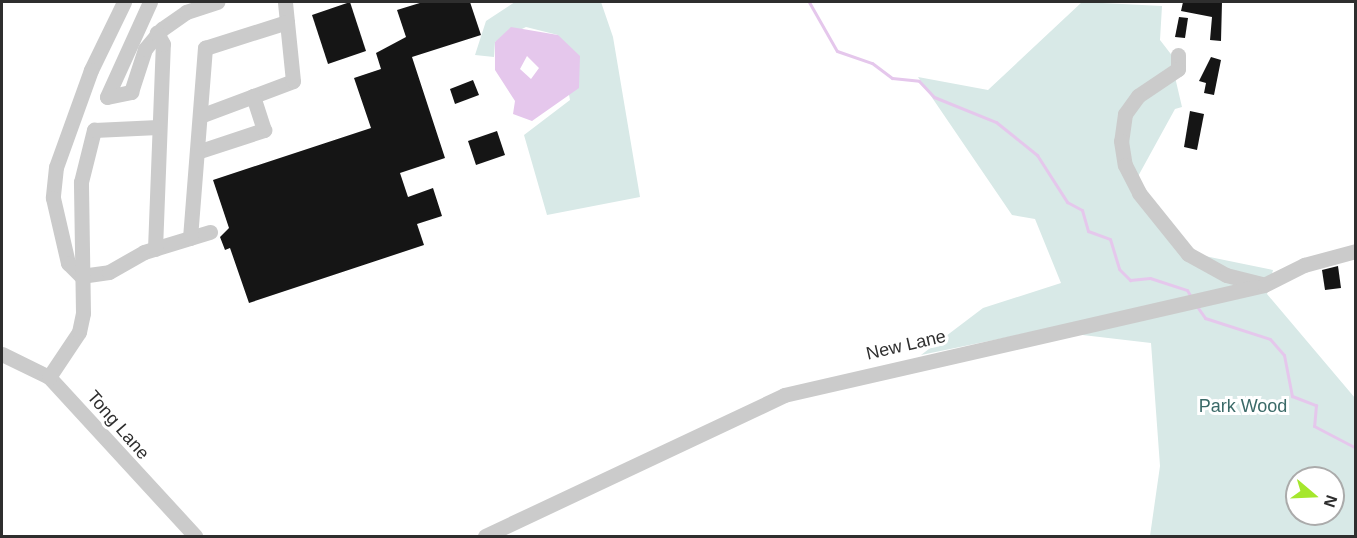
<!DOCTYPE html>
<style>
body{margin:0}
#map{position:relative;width:1357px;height:538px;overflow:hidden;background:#fff;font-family:Helvetica,sans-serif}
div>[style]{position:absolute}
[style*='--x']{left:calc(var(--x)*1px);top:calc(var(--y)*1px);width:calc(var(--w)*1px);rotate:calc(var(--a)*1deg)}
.green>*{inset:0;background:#d8e9e7}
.water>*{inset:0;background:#e5c7ec}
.stream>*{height:3px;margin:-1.5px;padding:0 1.5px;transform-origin:1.5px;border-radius:1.5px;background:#e5c7ec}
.building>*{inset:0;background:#151515}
.minor>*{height:15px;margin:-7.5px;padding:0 7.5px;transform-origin:7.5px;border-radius:7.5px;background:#cbcbcb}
span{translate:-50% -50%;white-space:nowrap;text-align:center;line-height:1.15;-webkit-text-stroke:6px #fff;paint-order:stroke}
.street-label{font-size:18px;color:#2e2e2e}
.park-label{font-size:18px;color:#3b6a68}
.frame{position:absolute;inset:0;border:3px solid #2e2e2e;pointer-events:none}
.north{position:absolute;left:1285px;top:466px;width:60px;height:60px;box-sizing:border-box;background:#fff;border:2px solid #ababab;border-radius:50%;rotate:109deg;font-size:16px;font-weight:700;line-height:24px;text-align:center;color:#2e2e2e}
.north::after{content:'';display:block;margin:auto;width:21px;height:27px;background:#a5e72d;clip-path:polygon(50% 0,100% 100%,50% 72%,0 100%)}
</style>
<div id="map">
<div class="green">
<i style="clip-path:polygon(515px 2px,601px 2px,613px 37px,640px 197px,547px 215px,524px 135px,570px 100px,558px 35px,526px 27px,495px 42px,494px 57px,475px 55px,486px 21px)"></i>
<i style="clip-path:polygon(evenodd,1082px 2px,1162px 6px,1160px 40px,1177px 62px,1142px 89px,1118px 155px,1195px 254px,1273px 270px,1267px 294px,1355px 398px,1355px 536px,1150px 536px,1160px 466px,1151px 343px,1074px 334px,1071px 324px,921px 355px,983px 308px,1061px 283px,1035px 219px,1012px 215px,918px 77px,988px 90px,1082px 2px,1297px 478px,1333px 478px,1333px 514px,1297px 514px,1297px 478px)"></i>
<i style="clip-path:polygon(1175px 77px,1182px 107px,1175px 109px,1136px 180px,1126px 157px,1131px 109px)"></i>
</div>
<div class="water">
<i style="clip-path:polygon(evenodd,511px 27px,558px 35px,580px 56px,579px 88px,532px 121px,513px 114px,515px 101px,495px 70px,495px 42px,511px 27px,527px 56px,539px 68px,531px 79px,520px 69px,527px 56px)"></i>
</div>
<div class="stream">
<i style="--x:809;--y:2;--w:56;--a:60.3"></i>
<i style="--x:837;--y:51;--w:37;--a:19"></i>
<i style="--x:872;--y:63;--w:25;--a:37"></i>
<i style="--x:892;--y:78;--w:27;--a:6"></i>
<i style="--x:919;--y:81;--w:22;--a:47"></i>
<i style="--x:934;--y:97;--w:67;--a:22"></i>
<i style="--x:996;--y:122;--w:53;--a:38.8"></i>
<i style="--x:1037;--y:155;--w:56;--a:57.4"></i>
<i style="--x:1067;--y:202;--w:17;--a:28"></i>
<i style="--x:1082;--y:210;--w:22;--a:74"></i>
<i style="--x:1088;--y:231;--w:23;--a:20"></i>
<i style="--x:1110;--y:239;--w:31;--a:73"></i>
<i style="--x:1119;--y:269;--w:16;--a:45"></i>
<i style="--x:1130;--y:280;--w:20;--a:-6"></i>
<i style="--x:1150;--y:278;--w:39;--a:18"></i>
<i style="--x:1187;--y:290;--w:8;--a:60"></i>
<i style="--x:1196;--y:305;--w:16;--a:55"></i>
<i style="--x:1205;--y:318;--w:68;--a:17.9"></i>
<i style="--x:1270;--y:339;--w:21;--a:49"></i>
<i style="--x:1284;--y:355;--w:42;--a:79"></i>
<i style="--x:1292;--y:396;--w:26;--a:21"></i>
<i style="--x:1316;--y:405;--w:21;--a:95"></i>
<i style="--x:1314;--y:426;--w:47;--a:27.6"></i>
</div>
<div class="building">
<i style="clip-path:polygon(350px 2px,366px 51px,328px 64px,312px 15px)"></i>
<i style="clip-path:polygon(423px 2px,470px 2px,481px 35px,412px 57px,445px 158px,400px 173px,408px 197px,433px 188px,442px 216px,417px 224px,424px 245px,249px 303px,230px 248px,225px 250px,220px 237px,229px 228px,213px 180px,371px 128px,354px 78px,381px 69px,376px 53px,406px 37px,397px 10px)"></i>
<i style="clip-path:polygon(1183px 2px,1222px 2px,1221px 41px,1210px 40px,1212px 17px,1181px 11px)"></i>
<i style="clip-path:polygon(1179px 17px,1188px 18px,1185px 38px,1175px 37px)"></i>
<i style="clip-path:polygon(1211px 57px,1221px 60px,1214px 95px,1204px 93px,1206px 83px,1199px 81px)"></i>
<i style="clip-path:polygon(473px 80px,479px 95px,455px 104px,450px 89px)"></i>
<i style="clip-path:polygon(1190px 111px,1204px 114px,1197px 150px,1184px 147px)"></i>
<i style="clip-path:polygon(497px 131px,505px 155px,476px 165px,468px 141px)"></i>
<i style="clip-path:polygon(1338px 266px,1341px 288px,1325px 290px,1322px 270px)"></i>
</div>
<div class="minor">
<i style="--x:124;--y:2;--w:76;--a:115.9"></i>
<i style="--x:91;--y:70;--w:103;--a:109.8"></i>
<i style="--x:56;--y:167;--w:31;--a:96"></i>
<i style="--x:53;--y:198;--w:67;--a:77"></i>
<i style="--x:68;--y:263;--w:18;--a:45"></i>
<i style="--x:81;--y:276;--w:28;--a:-8"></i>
<i style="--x:109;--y:272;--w:40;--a:-29.7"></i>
<i style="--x:144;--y:252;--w:69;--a:-16.9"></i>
<i style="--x:150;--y:2;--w:104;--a:114.4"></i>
<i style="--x:107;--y:97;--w:25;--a:-12"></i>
<i style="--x:131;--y:92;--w:45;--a:-72"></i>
<i style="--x:145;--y:49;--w:26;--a:-50"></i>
<i style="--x:162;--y:29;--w:29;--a:-35"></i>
<i style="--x:186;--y:12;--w:33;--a:-18"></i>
<i style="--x:1178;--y:55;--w:14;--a:90"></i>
<i style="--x:1178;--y:69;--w:48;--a:146"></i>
<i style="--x:1138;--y:96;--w:22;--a:126"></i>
<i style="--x:1125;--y:114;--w:27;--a:98"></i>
<i style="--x:1121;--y:141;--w:24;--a:81"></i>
<i style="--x:1125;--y:165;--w:31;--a:63"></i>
<i style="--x:1139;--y:193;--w:78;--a:51.2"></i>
<i style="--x:1188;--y:254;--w:43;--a:28.9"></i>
<i style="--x:1226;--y:275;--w:37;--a:14"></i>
<i style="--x:200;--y:116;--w:99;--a:-20.6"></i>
<i style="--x:293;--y:81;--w:79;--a:-95.8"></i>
<i style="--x:197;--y:152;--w:71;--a:-18.2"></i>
<i style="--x:264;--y:130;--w:36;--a:-108"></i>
<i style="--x:190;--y:238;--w:191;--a:-85.5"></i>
<i style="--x:205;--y:48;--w:86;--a:-17.6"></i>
<i style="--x:155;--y:249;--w:205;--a:-87.8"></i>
<i style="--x:163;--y:44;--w:13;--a:-119"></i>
<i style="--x:2;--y:354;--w:52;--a:26.1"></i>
<i style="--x:49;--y:377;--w:216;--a:47.4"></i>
<i style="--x:49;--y:377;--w:54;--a:-56.3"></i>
<i style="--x:79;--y:332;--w:19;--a:-78"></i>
<i style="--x:83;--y:313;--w:131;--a:-90.9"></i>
<i style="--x:81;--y:182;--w:54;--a:-76"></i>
<i style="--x:94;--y:130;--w:64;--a:-2.7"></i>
<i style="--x:485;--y:536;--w:331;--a:-25.2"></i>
<i style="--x:784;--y:395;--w:492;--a:-12.9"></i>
<i style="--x:1264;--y:285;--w:45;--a:-26.6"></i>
<i style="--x:1304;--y:265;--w:54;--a:-15.1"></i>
</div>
<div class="street-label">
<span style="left:906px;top:345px;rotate:-13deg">New Lane</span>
<span style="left:118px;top:425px;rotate:49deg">Tong Lane</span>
</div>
<div class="park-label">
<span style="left:1243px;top:406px">Park Wood</span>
</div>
<div class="frame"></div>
<div class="north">N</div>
</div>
